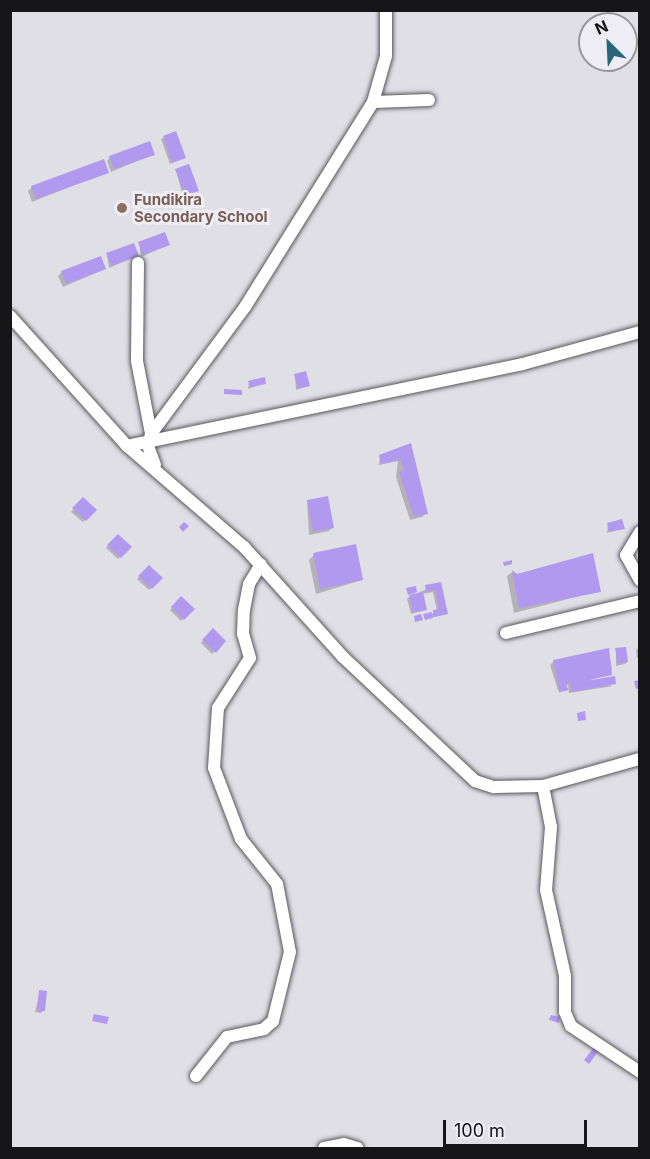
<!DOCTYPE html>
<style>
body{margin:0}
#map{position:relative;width:650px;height:1159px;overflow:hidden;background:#e1dfe6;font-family:Inter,sans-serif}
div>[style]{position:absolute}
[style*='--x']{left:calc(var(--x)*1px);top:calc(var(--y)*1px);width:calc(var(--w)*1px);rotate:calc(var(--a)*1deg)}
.shadow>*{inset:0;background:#0003}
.building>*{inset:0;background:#b099ee}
.roads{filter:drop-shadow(0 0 2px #59585d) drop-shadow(0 0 2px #59585d)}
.minor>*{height:12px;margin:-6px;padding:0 6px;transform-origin:6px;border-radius:6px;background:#fff}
.dots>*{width:16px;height:16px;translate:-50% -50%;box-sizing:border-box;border:3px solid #eeedf3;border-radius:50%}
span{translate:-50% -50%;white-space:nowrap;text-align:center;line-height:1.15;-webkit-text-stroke:6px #eeedf3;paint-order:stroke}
.education-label{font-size:15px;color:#785e54;font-weight:700}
.left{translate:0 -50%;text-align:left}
.frame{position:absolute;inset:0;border:12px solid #161517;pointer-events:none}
.north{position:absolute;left:578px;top:12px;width:60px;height:60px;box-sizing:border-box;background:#eeedf3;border:2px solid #98979b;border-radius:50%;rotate:336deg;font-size:16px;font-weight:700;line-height:24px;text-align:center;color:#161517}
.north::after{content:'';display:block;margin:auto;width:21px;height:27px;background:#28667c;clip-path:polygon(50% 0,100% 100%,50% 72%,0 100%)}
.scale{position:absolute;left:443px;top:1120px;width:144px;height:27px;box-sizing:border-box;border:3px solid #161517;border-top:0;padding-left:8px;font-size:18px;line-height:21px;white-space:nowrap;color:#161517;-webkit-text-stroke:4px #eeedf3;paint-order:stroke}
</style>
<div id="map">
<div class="shadow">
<i style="clip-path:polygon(175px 133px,184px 157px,170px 164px,161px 139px)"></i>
<i style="clip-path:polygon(153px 154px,111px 172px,107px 161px,110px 157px)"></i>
<i style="clip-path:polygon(176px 170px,197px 190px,195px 193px,183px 197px)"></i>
<i style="clip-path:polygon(107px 172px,32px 202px,28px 191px,32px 187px)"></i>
<i style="clip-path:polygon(139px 243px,168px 245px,141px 257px)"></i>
<i style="clip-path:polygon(107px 254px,137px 256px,109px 268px)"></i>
<i style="clip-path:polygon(105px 269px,63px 287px,58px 276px,62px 272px)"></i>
<i style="clip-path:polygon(295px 375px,308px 385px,296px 390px)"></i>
<i style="clip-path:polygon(249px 382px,265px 383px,248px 389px)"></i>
<i style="clip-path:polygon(399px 448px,426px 513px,422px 517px,410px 520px,396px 477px,398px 461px,379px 465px,380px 456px)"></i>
<i style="clip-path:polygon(83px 499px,95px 510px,83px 522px,71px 512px)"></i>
<i style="clip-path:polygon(307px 501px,332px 527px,329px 531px,309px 535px)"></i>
<i style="clip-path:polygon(608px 524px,623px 528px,607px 533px)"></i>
<i style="clip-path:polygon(118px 536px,130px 547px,118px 559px,106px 548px)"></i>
<i style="clip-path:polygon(314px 555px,362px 580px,316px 594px,309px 560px)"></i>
<i style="clip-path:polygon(149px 567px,161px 578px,149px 590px,137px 579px)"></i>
<i style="clip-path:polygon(512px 572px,517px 576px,599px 591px,514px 613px,507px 576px)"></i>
<i style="clip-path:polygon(440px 583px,447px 614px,424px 619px,437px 611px,433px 592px,422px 594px,425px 609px,411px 614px,407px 599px,413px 593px,407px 590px,416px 592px,411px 596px)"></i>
<i style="clip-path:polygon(181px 598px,193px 609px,181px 621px,170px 610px)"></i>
<i style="clip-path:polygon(213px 630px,224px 641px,212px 654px,201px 643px)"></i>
<i style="clip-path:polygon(638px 648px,640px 657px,637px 658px,636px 650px)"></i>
<i style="clip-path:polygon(608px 650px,612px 669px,589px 681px,613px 686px,569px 693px,568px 685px,559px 693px,550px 665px,554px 661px)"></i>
<i style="clip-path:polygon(616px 650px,627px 662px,625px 664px,616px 666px)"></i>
<i style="clip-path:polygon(40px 992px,43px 1011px,41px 1013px,35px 1012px)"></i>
</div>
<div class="building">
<i style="clip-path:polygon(176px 131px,186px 158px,172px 163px,163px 136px)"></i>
<i style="clip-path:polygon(150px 141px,155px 155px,114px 169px,109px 156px)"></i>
<i style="clip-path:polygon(104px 159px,109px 173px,36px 199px,31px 186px)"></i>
<i style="clip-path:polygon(189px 164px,199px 191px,185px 196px,175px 169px)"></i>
<i style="clip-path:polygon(165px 232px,170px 245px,143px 255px,138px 242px)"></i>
<i style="clip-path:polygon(134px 243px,139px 256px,111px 266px,106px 253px)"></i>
<i style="clip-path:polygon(101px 256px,106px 269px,66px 284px,61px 271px)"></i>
<i style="clip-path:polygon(306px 371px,310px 386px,298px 389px,294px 374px)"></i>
<i style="clip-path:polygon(265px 377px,266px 384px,250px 387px,248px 381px)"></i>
<i style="clip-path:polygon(224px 389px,242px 390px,242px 395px,224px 394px)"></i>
<i style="clip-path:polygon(411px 443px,428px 514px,414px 517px,399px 472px,404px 471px,401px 460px,381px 464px,379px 455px)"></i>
<i style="clip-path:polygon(328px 496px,334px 528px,313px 532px,307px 500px)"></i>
<i style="clip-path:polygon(83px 497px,97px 510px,86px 521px,72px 508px)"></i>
<i style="clip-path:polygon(622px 519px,625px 529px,609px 532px,607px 523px)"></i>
<i style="clip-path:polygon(184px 522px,189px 526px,183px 532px,179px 527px)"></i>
<i style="clip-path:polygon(118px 534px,132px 547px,121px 558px,107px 545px)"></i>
<i style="clip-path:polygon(356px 544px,363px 580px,320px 589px,313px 553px)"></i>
<i style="clip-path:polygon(593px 553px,601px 592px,519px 608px,512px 570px,517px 574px)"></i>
<i style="clip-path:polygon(512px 560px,512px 564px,504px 566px,503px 562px)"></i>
<i style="clip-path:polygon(149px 565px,163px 578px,152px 589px,138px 576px)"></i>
<i style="clip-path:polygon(441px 582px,448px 614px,434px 617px,433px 610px,439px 609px,435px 590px,426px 592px,425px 585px)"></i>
<i style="clip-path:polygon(416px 586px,417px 592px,408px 595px,406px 588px)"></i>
<i style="clip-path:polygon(423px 592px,427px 610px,413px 613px,409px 595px)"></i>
<i style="clip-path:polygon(181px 596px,195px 609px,184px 620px,171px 607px)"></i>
<i style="clip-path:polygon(432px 612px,433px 618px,425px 620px,423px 614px)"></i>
<i style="clip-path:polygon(421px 614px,423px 620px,415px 622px,414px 616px)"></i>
<i style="clip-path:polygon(213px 628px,226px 641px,216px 653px,202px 640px)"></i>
<i style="clip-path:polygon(626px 647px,628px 662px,618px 664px,615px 648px)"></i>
<i style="clip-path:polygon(609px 648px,612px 675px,579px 682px,615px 676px,616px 684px,571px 692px,570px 683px,565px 684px,569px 690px,560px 692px,553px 660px)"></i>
<i style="clip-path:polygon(640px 680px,640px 688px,636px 689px,634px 681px)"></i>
<i style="clip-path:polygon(585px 711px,586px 720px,578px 721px,577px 713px)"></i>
<i style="clip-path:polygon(39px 990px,47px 991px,45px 1011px,37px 1011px)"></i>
<i style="clip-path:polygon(94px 1014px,109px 1017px,107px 1024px,92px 1021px)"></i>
<i style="clip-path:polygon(551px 1015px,560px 1017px,559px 1023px,549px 1020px)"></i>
<i style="clip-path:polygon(595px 1046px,600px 1049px,589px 1064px,584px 1060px)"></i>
</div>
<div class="roads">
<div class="minor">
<i style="--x:373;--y:102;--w:56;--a:-2"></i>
<i style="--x:138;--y:263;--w:98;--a:90.6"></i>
<i style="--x:137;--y:361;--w:74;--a:79.1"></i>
<i style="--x:10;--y:316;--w:175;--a:48"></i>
<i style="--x:127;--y:446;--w:155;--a:40.8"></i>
<i style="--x:244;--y:547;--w:148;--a:48"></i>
<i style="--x:343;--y:657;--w:181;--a:43.2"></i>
<i style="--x:475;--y:781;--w:20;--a:18"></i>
<i style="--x:494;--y:787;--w:49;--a:-1.2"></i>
<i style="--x:543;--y:786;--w:101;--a:-15.6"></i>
<i style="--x:127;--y:446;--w:404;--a:-11.7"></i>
<i style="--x:523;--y:364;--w:121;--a:-15.3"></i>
<i style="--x:155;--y:465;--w:20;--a:-110"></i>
<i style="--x:148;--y:446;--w:12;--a:-76"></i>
<i style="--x:151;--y:434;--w:158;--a:-53.5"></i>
<i style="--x:245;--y:307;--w:242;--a:-58"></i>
<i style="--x:373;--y:102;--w:48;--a:-74.2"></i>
<i style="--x:386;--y:56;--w:46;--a:-90"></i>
<i style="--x:640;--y:532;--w:27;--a:121"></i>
<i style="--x:626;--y:555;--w:29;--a:61"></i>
<i style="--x:506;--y:633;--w:138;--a:-13.4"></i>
<i style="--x:543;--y:786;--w:42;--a:79"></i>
<i style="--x:551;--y:827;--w:63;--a:94.5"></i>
<i style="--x:546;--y:890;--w:88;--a:77.5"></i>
<i style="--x:565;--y:976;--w:36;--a:90"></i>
<i style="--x:565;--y:1012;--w:15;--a:67"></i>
<i style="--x:571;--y:1026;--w:83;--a:33.7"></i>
<i style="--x:196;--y:1076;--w:50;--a:-51.5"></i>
<i style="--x:227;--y:1037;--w:38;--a:-12"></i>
<i style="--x:264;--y:1029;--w:12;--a:-42"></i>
<i style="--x:273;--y:1021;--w:71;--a:-76.2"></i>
<i style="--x:290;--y:952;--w:69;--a:-100.8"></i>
<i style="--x:277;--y:884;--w:58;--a:-128.7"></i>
<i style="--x:241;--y:839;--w:76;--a:-110.8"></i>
<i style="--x:214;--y:768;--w:60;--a:-86.2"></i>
<i style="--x:218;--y:708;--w:59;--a:-57.4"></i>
<i style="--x:250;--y:658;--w:25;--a:-106"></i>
<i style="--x:243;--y:634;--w:24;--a:-88"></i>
<i style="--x:244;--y:610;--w:26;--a:-79"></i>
<i style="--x:249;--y:584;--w:23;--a:-59"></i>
<i style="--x:324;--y:1148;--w:20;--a:-11"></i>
<i style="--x:344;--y:1144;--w:14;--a:17"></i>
</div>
</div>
<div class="dots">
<i style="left:122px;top:208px;background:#8d6e63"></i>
</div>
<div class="education-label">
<span class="left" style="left:134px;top:208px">Fundikira<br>Secondary School</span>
</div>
<div class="frame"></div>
<div class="north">N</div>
<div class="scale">100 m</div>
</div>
